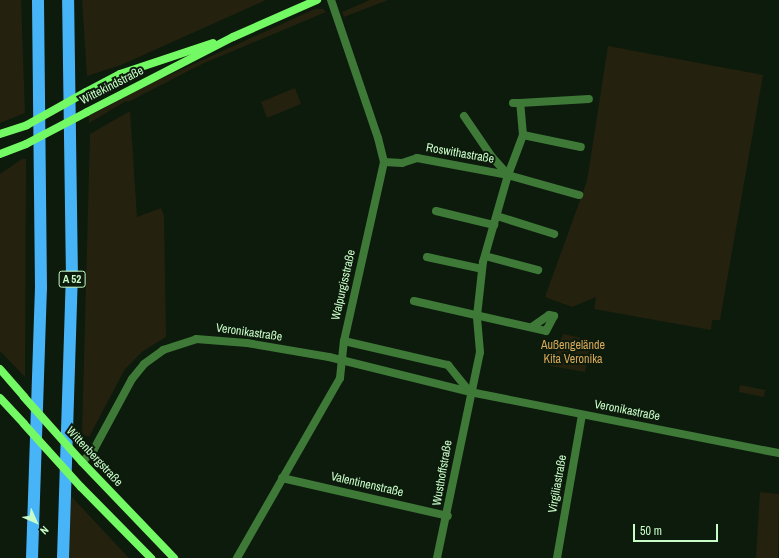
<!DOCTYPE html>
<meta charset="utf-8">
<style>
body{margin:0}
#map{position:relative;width:779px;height:558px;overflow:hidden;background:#0c1b0c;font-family:"Archivo Narrow",sans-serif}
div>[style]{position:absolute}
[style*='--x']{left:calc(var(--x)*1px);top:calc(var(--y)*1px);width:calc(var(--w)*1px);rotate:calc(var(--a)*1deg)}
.green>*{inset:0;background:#25210f}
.street>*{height:8px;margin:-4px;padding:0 4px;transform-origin:4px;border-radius:4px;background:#3e7938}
.secondary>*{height:8px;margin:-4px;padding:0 4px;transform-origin:4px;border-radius:4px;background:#73f963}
.highway>*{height:12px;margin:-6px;padding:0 6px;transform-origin:6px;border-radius:6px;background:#48b4f8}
.secondary-bridge>*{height:8px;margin:-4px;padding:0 4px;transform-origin:4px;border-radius:4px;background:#73f963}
span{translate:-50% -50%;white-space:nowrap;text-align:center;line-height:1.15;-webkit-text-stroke:4px #0c1b0c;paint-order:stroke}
.shield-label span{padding:1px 3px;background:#0c1b0c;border:1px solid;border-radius:3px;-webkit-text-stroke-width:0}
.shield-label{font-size:11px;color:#c9fdc8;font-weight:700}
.street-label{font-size:12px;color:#c9fdc8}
.park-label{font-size:12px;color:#d8a859}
.north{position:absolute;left:16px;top:502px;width:40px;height:40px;-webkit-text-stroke:3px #0c1b0c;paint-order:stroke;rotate:135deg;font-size:11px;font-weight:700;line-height:16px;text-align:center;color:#c9fdc8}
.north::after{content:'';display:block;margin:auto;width:14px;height:18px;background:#c9fdc8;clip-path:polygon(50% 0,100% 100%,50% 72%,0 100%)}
.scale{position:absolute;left:633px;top:524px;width:85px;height:18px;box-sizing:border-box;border:2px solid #c9fdc8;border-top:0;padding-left:5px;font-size:12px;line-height:14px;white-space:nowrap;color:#c9fdc8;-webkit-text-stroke:3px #0c1b0c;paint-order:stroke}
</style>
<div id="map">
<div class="green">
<i style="clip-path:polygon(0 0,21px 0,25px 113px,0 123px)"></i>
<i style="clip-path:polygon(82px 0,266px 0,121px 65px,87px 76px)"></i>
<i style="clip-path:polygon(370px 0,388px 0,344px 17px,342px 12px)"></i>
<i style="clip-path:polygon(315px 9px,323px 9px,326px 12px,202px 64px,128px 102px,126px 101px,89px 123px,89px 116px,154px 82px)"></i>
<i style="clip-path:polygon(608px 46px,763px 75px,720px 320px,712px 320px,711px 330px,594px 309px,596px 297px,572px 307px,545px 297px,587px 181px)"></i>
<i style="clip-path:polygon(295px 88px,301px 104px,267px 118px,261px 102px)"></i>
<i style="clip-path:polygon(130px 111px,137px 217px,161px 208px,164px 216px,166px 337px,143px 351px,125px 369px,89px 437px,82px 434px,90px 134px)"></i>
<i style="clip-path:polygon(22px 159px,26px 159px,25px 377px,0 351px,0 174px)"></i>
<i style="clip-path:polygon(563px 334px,592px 340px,585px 372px,550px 366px)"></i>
<i style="clip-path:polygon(740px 385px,765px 390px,764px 397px,739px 392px)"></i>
<i style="clip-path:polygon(760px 492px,779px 494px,778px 558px,756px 558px)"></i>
<i style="clip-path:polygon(69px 494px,129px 558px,67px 558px)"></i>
</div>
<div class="street">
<i style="--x:520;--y:103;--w:69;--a:-3.3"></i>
<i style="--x:464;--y:116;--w:50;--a:55.7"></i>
<i style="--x:492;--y:157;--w:24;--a:48"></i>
<i style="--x:523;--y:135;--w:59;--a:11.7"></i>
<i style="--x:384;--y:162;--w:18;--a:3"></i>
<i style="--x:402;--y:163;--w:16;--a:-18"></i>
<i style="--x:417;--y:158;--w:93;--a:10.6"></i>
<i style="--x:508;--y:175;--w:74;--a:15.7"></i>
<i style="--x:436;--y:211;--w:60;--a:13.6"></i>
<i style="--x:497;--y:216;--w:60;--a:17.5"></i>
<i style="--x:485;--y:256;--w:55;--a:14.8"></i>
<i style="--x:427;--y:257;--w:56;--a:12.3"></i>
<i style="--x:414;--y:301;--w:135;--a:12.8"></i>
<i style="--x:546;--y:331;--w:17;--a:-62"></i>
<i style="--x:554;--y:316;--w:5;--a:-169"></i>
<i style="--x:549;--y:315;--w:21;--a:145"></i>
<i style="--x:344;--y:341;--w:107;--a:13"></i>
<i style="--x:448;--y:365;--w:35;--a:51"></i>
<i style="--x:82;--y:462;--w:16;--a:-45"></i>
<i style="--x:93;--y:451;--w:82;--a:-61.6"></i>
<i style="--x:132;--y:379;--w:19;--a:-51"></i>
<i style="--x:144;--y:364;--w:24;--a:-36"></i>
<i style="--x:163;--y:350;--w:35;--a:-18"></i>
<i style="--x:196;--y:339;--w:51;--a:4.5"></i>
<i style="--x:247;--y:343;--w:83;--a:9.7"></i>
<i style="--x:329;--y:357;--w:145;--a:13.9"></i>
<i style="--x:470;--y:392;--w:315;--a:11.2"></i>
<i style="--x:282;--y:478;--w:170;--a:12.9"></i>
<i style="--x:237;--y:558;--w:207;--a:-60.2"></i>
<i style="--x:340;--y:378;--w:37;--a:-84"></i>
<i style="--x:344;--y:341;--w:183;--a:-77.4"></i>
<i style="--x:384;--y:162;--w:25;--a:-104"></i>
<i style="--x:378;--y:138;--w:146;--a:-108.8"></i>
<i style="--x:437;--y:558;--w:210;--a:-78.2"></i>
<i style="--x:480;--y:352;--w:36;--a:-95"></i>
<i style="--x:477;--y:316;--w:54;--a:-83.7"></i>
<i style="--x:483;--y:262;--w:91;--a:-74"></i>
<i style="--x:508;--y:175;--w:43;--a:-69.4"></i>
<i style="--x:523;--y:135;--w:32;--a:-95"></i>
<i style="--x:520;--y:103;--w:7;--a:180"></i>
<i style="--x:557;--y:558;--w:145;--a:-80.1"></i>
</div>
<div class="secondary">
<i style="--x:86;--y:92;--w:38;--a:-28"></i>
<i style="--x:120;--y:74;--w:98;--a:-18.4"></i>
<i style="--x:87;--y:112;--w:164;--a:-27.2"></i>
<i style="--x:233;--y:37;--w:92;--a:-23.8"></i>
<i style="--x:0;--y:134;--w:28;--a:-18"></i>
<i style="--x:0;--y:154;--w:28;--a:-21"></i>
<i style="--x:0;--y:369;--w:37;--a:49"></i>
<i style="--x:0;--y:398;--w:35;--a:47"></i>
<i style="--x:82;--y:462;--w:133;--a:46.2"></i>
<i style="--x:81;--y:487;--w:100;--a:45.4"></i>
</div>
<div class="highway">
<i style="--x:32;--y:558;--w:270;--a:-88.1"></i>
<i style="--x:41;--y:288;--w:288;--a:-90.6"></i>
<i style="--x:63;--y:558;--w:279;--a:-88.2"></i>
<i style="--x:72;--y:279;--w:279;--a:-90.8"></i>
</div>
<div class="secondary-bridge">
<i style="--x:27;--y:125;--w:68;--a:-29.2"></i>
<i style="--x:26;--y:144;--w:69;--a:-27.7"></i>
<i style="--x:24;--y:397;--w:87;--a:48.3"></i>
<i style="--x:24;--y:424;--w:85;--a:47.9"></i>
</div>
<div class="shield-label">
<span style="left:72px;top:279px">A 52</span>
</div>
<div class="street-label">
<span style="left:112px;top:86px;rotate:-27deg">Wittekindstraße</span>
<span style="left:460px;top:154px;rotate:10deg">Roswithastraße</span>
<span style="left:344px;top:285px;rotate:-77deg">Walpurgisstraße</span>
<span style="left:249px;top:333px;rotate:8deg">Veronikastraße</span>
<span style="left:627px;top:411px;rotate:11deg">Veronikastraße</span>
<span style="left:94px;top:457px;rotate:47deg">Wittenbergstraße</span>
<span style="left:443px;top:473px;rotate:-80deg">Wusthoffstraße</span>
<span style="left:558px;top:484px;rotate:-80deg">Virgiliastraße</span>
<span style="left:367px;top:485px;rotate:13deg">Valentinenstraße</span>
</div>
<div class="park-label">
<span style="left:573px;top:353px">Außengelände<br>Kita Veronika</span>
</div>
<div class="north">N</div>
<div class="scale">50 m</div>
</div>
